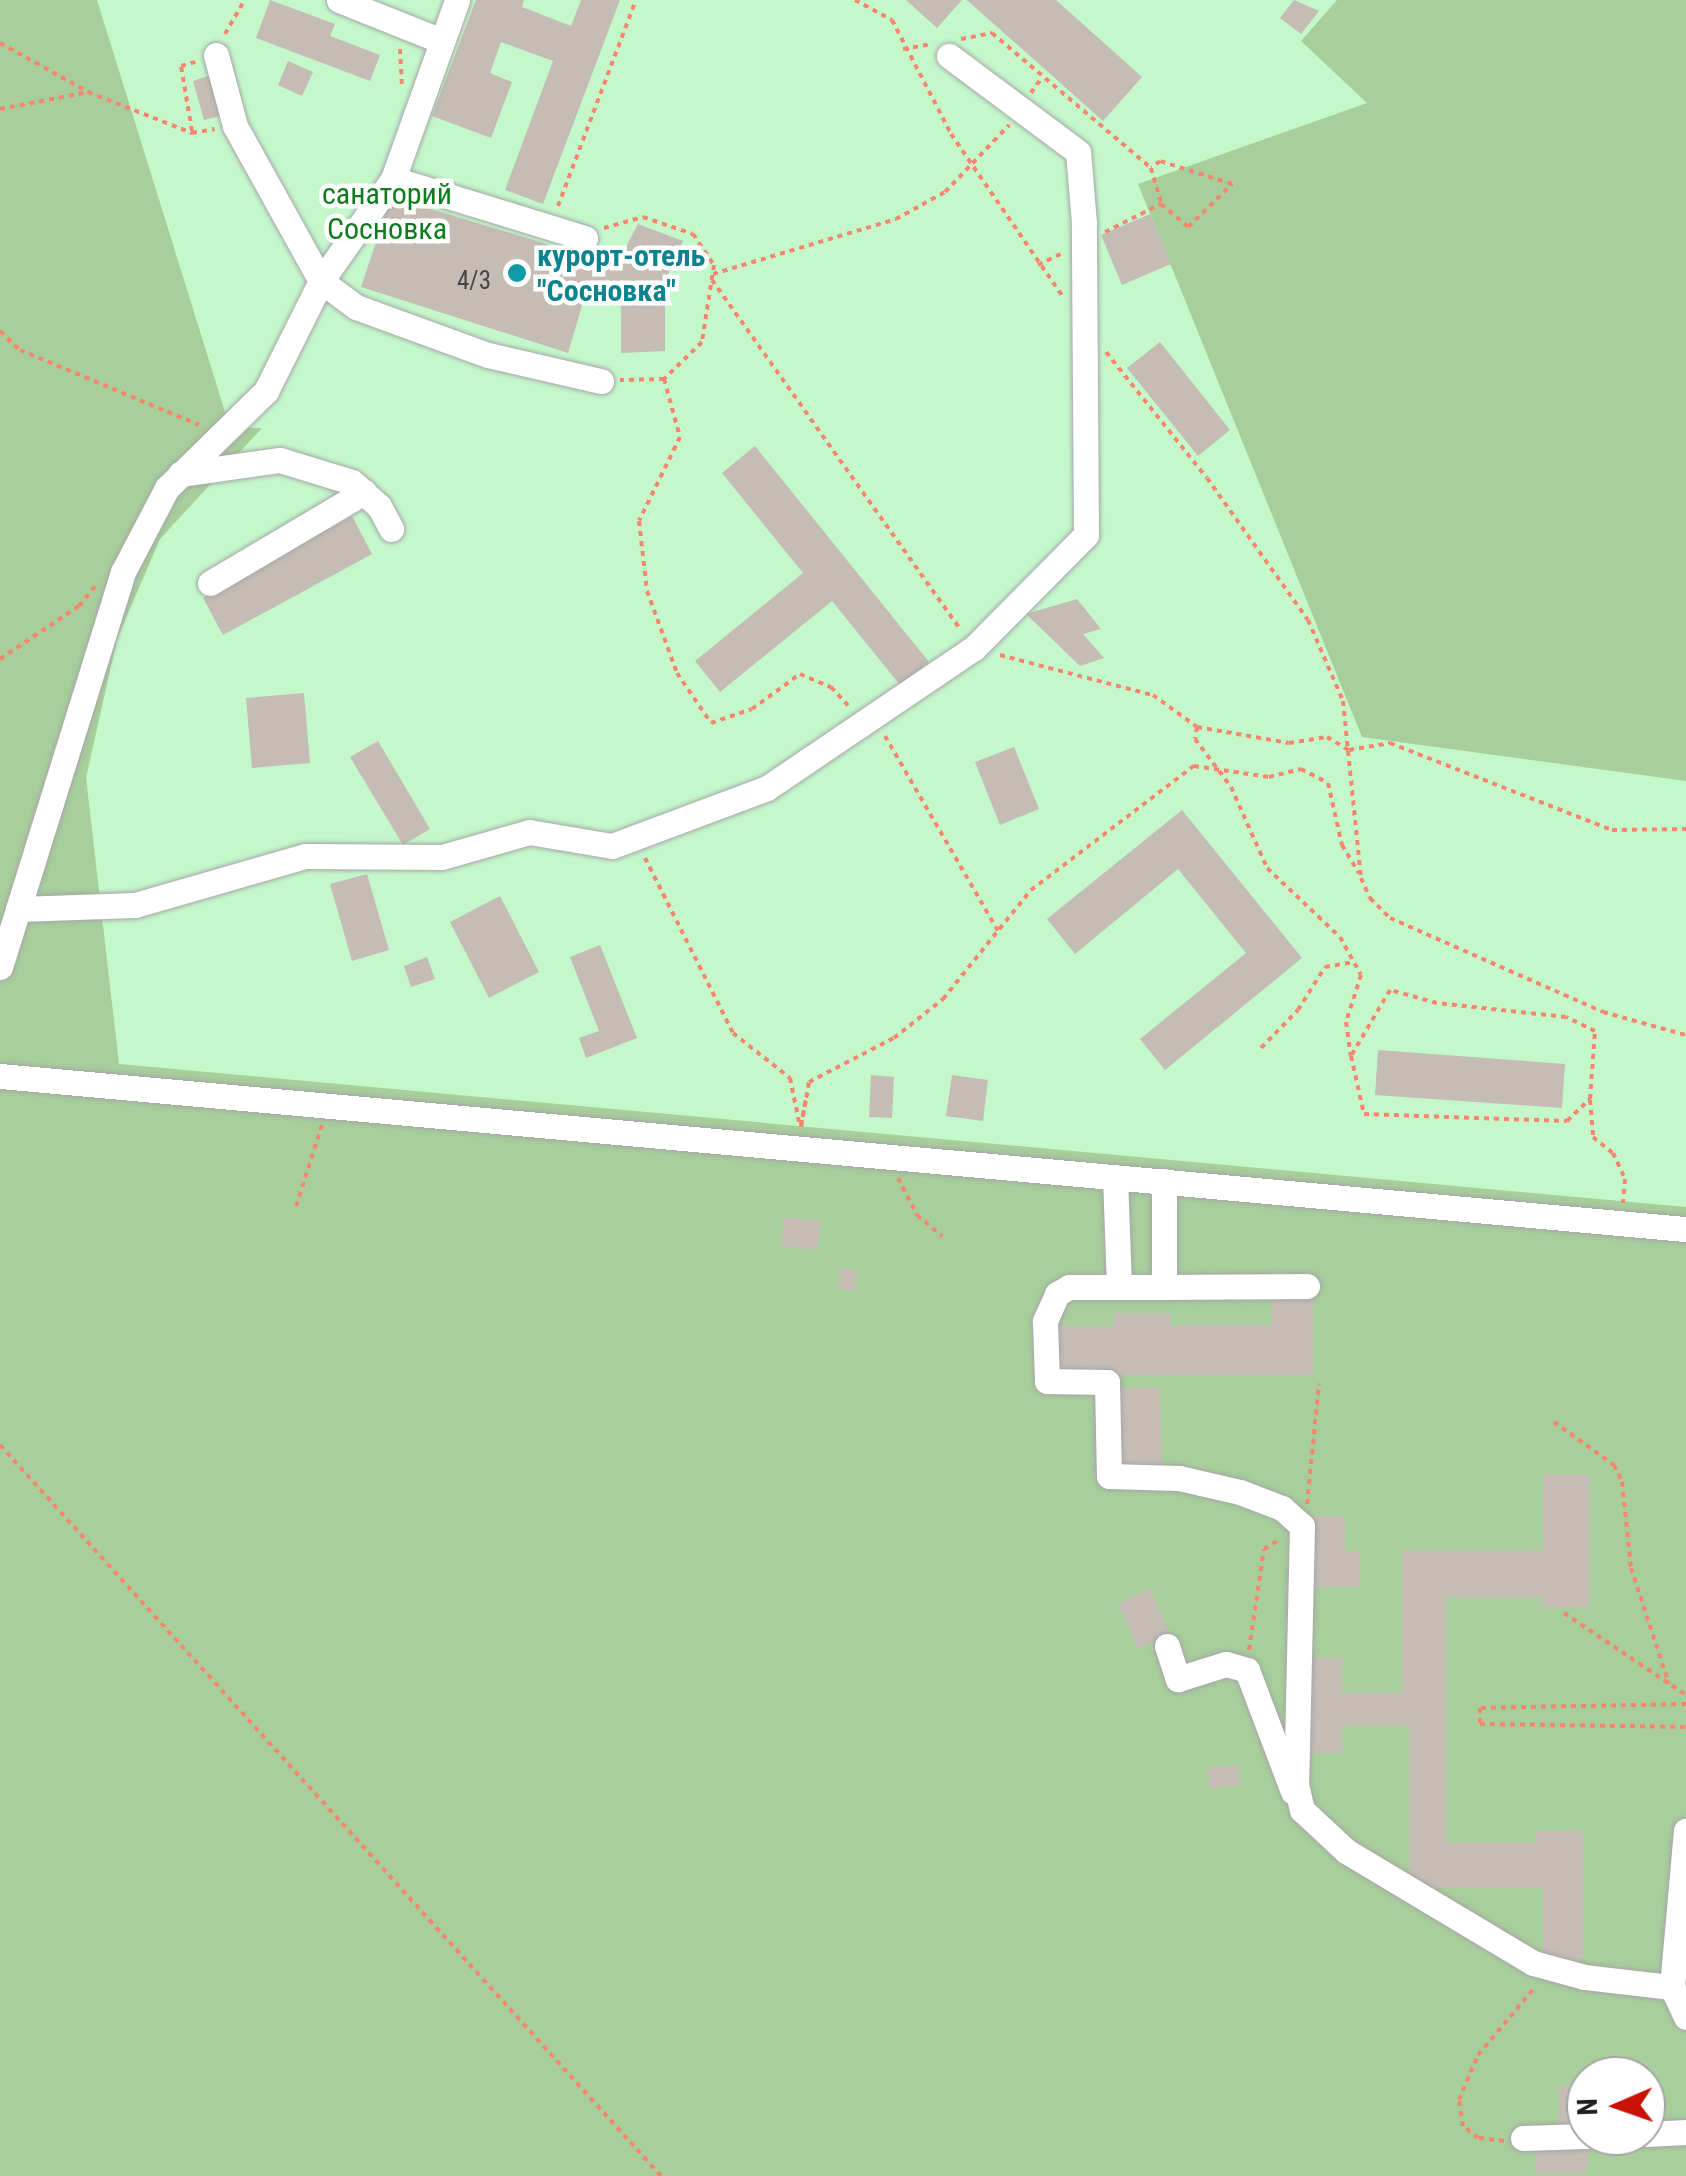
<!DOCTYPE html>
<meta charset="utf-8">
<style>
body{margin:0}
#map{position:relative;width:1686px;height:2176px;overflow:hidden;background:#f0ede5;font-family:"Roboto Condensed",sans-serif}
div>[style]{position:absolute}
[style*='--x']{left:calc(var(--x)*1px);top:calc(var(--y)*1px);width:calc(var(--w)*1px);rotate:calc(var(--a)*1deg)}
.forest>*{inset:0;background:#a7ce9b}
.park>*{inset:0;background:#c4f8cb}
.building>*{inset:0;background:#c4bcb5}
.path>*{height:4px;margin-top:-2px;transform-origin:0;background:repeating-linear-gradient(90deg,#f7866f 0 5px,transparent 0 10px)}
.roads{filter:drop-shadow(0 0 2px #a6a6a6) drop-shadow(0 0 2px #a6a6a6)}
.minor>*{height:25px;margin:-12.5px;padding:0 12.5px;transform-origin:12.5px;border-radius:12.5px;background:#fff}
.dots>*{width:28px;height:28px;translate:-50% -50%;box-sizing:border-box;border:5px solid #fff;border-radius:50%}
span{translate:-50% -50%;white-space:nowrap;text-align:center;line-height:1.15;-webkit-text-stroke:9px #fff;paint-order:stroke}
.number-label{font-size:25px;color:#484644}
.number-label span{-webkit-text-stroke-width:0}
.park-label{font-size:30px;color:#0e7c1e}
.culture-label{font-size:30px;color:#0d838f;font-weight:700}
.left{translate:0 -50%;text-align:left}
.north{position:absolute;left:1566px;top:2056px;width:100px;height:100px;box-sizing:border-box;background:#fff;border:2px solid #a5a5a5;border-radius:50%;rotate:268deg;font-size:28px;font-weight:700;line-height:40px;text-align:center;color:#1f1f1f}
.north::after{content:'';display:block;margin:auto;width:35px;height:45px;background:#ca1104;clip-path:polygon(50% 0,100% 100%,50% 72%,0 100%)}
</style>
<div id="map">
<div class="forest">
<i style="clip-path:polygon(evenodd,0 0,1686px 0,1686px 2176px,0 2176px,0 0,1586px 2076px,1646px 2076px,1646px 2136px,1586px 2136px,1586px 2076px)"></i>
</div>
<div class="park">
<i style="clip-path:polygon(97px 0,1337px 0,1301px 41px,1367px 103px,1138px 184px,1362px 737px,1686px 781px,1686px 1207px,119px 1064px,86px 778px,117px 639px,160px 539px,262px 428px,230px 428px)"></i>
</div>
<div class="building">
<i style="clip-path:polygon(270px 0,335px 24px,330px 36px,380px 55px,370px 81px,256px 38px)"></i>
<i style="clip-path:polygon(476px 0,524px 0,522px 7px,571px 26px,581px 0,620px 0,543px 204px,505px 190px,553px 61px,501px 42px,490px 73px,512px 82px,491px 138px,432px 116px)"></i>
<i style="clip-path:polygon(906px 0,962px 0,937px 28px)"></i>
<i style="clip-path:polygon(967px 0,1056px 0,1142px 77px,1103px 121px)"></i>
<i style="clip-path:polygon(1294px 0,1319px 11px,1301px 34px,1280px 18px)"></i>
<i style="clip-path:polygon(288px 61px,313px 72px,302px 96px,278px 85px)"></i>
<i style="clip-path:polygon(211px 75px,223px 115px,204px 120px,193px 81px)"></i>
<i style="clip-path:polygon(391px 197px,616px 265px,638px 224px,683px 241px,665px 281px,665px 351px,621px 353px,621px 291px,589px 282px,568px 353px,361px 287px)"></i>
<i style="clip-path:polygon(1150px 214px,1171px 264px,1122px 285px,1101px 235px)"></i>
<i style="clip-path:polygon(1160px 342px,1230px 430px,1198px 456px,1127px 368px)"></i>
<i style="clip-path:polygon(755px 446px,929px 662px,900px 685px,832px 601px,720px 692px,695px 661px,803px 573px,722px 473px)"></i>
<i style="clip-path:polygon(352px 516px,372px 554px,223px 635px,203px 598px)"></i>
<i style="clip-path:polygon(1077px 599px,1101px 629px,1083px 634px,1104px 658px,1080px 666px,1026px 614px)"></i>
<i style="clip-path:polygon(304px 693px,310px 763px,252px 768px,246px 698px)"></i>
<i style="clip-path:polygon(378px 741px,430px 829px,403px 845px,350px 757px)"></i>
<i style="clip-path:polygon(1014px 747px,1039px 809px,1000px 825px,975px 762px)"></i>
<i style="clip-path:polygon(1182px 810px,1302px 958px,1165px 1070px,1140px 1039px,1246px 953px,1178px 869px,1075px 954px,1047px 919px)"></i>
<i style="clip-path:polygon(367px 874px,389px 950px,352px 961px,330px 884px)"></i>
<i style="clip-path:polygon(500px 896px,539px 972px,489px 998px,450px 922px)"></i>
<i style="clip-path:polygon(600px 945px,637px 1038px,586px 1058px,579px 1038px,599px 1031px,570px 957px)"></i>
<i style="clip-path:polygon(427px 957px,435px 979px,411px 987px,404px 966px)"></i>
<i style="clip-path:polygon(1378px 1050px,1565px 1064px,1562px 1108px,1375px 1095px)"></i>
<i style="clip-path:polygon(871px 1075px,894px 1077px,892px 1118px,869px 1117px)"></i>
<i style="clip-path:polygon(952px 1075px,988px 1080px,983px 1121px,946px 1116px)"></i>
<i style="clip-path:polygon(784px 1217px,821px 1221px,818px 1250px,781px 1246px)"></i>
<i style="clip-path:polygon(841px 1268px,857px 1270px,855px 1291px,839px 1289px)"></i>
<i style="clip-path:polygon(1271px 1293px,1313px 1293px,1313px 1375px,1052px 1375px,1052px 1326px,1114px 1326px,1114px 1313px,1171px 1313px,1171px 1325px,1271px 1325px)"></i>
<i style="clip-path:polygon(1160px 1387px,1162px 1469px,1110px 1470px,1109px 1389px)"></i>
<i style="clip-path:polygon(1543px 1474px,1589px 1475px,1589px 1608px,1542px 1608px,1542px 1597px,1447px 1597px,1447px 1842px,1536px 1842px,1536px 1831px,1583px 1831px,1583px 1960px,1543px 1960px,1543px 1888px,1409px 1888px,1409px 1726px,1342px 1726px,1342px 1753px,1301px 1753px,1301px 1657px,1342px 1657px,1342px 1693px,1402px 1693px,1402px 1550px,1543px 1550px)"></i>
<i style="clip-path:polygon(1309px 1516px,1345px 1516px,1345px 1552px,1360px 1551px,1360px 1586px,1309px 1587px)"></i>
<i style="clip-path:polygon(1150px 1589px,1170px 1635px,1138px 1649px,1118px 1603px)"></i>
<i style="clip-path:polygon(1238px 1765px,1240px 1785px,1210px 1789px,1208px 1768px)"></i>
<i style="clip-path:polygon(1646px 2082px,1656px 2082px,1659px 2129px,1646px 2130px)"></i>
<i style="clip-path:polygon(1586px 2085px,1586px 2131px,1558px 2132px,1559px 2086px)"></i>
<i style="clip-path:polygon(1535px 2139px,1588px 2139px,1588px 2173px,1535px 2173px)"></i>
</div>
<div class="path">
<i style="--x:855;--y:0;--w:42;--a:28.4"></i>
<i style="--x:892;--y:20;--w:128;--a:62.6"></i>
<i style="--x:951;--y:134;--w:198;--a:55.5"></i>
<i style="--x:225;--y:34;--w:39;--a:-60"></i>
<i style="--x:961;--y:39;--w:32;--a:-11"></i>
<i style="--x:992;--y:33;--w:209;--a:40.3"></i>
<i style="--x:0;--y:43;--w:101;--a:29.1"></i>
<i style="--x:88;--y:92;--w:112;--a:21.5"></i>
<i style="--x:192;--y:133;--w:23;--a:-10"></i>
<i style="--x:400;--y:49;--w:35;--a:87"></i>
<i style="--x:903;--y:49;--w:29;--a:-10"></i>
<i style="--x:1031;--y:93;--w:19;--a:-55"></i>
<i style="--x:0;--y:109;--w:90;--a:-10.9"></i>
<i style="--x:192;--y:131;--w:66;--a:-99.6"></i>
<i style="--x:181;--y:66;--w:15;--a:-16"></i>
<i style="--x:558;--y:206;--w:220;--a:-69.3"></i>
<i style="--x:604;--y:228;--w:41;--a:-15.8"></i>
<i style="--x:643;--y:217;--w:53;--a:18.8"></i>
<i style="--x:693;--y:234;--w:37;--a:56"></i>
<i style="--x:714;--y:265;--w:78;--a:98.9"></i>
<i style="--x:702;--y:342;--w:53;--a:135.8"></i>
<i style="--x:664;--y:379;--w:44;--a:178.7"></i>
<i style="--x:1105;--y:232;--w:63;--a:-26.6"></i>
<i style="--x:1161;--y:204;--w:35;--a:40"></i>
<i style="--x:1188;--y:227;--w:62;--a:-44.3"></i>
<i style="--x:1232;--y:184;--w:76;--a:-162.3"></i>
<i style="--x:1160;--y:161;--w:11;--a:142"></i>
<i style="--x:1151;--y:168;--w:37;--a:74"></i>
<i style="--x:1038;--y:265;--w:25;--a:-26"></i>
<i style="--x:713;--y:274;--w:191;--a:-16.7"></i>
<i style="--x:896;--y:219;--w:56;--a:-28.9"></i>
<i style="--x:945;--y:192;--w:93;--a:-46.3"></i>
<i style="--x:712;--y:280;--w:430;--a:54.6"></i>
<i style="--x:0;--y:331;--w:28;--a:44"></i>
<i style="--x:20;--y:350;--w:194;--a:22.7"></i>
<i style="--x:1106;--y:352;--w:161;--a:51.3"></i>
<i style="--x:1207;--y:478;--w:174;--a:54.6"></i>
<i style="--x:1308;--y:620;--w:88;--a:66.6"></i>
<i style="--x:1343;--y:701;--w:178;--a:84.2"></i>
<i style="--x:1361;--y:878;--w:22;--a:66"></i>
<i style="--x:1370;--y:898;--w:28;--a:45"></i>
<i style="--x:1390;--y:918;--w:233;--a:23.8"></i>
<i style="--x:1603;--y:1012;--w:86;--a:15.5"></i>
<i style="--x:664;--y:379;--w:60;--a:74.6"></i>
<i style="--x:680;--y:437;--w:93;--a:116"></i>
<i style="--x:639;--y:521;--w:70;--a:83.5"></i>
<i style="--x:647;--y:591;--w:87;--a:69.9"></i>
<i style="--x:677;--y:673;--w:60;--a:55.8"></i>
<i style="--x:711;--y:723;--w:43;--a:-18.9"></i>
<i style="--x:752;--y:709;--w:59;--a:-36.1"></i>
<i style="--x:800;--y:674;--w:34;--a:23"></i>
<i style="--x:831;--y:687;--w:26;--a:47"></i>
<i style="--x:1000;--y:655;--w:158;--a:14.7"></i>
<i style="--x:1153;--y:695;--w:54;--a:36"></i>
<i style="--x:1197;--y:727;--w:93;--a:9.9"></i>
<i style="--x:1289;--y:743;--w:38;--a:-9"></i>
<i style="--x:1327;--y:737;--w:26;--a:31"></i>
<i style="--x:1349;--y:750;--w:42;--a:-9.7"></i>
<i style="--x:1390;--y:743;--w:238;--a:21.4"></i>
<i style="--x:1612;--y:830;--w:74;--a:-0.8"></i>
<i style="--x:0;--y:659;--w:95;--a:-33.9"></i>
<i style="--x:79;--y:606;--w:27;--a:-51"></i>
<i style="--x:1197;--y:727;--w:12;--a:99"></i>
<i style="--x:1195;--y:739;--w:60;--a:53.1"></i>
<i style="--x:1231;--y:787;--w:89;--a:66"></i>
<i style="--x:1267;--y:868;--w:100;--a:43.4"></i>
<i style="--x:1340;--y:937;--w:43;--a:61.1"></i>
<i style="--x:1361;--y:975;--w:49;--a:107.7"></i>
<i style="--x:1346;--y:1022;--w:34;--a:82"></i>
<i style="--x:1351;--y:1056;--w:59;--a:77.4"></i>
<i style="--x:1364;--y:1114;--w:203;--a:2"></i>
<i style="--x:1567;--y:1121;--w:32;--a:-44"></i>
<i style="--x:1590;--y:1099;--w:68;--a:-85.8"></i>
<i style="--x:1595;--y:1031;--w:32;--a:-154"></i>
<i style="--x:1566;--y:1017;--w:130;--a:-173.8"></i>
<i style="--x:1437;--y:1003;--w:49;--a:-164.5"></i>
<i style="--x:1390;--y:990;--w:77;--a:120.6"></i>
<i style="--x:885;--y:736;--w:225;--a:59.9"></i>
<i style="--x:645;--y:858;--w:196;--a:63.3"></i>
<i style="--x:733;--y:1033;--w:73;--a:38.3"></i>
<i style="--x:790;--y:1078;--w:45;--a:78.4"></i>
<i style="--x:1261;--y:1048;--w:53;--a:-45.8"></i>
<i style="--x:1298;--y:1010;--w:51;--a:-57.9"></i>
<i style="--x:1325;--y:967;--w:29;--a:-10"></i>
<i style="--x:1590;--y:1100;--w:37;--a:85"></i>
<i style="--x:1593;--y:1137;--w:26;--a:39"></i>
<i style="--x:1613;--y:1153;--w:29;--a:65"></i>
<i style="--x:1625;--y:1179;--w:24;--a:95"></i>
<i style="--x:801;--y:1125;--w:33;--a:-79"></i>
<i style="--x:801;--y:1127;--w:46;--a:-79.9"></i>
<i style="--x:809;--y:1082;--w:96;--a:-27.4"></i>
<i style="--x:894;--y:1038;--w:63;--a:-38.5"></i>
<i style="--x:943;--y:999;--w:140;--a:-51.1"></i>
<i style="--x:1031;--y:890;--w:205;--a:-37.3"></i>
<i style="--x:1194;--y:766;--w:76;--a:8.3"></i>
<i style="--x:1269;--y:777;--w:33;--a:-14"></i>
<i style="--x:1301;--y:769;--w:30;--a:27"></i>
<i style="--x:1328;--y:783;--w:64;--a:77.3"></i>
<i style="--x:1342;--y:845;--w:33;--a:59"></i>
<i style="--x:898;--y:1178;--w:42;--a:62.8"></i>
<i style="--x:917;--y:1215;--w:33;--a:40"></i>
<i style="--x:296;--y:1206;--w:85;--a:-72.2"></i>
<i style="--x:1554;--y:1422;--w:74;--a:35.6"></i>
<i style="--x:1614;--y:1465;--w:19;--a:65"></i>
<i style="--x:1622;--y:1482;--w:86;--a:84"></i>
<i style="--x:1631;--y:1568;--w:122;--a:71.9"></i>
<i style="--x:0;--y:1445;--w:986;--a:47.88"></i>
<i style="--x:1307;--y:1504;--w:121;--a:-84.3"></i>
<i style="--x:1564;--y:1613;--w:147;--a:33.9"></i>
<i style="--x:1249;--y:1650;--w:102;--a:-81.6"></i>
<i style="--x:1264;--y:1549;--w:17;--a:-31"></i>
<i style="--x:1686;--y:1704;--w:206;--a:178.9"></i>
<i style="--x:1480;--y:1708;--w:16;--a:90"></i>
<i style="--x:1480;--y:1724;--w:206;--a:0.8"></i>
<i style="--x:1504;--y:2141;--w:26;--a:-173"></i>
<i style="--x:1478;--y:2138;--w:19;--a:-141"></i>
<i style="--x:1463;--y:2126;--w:26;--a:-99"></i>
<i style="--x:1459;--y:2100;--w:49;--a:-67.1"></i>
<i style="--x:1478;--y:2055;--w:89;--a:-50"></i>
</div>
<div class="roads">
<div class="minor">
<i style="--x:339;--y:0;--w:111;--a:21.7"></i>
<i style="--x:216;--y:55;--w:73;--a:75"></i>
<i style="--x:235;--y:126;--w:177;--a:61"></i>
<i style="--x:321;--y:281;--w:44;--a:36.6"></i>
<i style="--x:356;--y:307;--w:140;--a:20"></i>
<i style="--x:488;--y:355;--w:116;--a:13"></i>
<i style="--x:393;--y:179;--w:190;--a:-70.3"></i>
<i style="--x:180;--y:474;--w:101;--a:-8"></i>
<i style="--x:280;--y:460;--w:75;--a:17"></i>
<i style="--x:352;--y:482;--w:36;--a:42"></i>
<i style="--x:379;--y:506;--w:26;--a:62"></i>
<i style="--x:210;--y:583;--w:179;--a:-30.6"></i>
<i style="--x:18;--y:909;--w:117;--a:-2"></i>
<i style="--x:135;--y:905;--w:177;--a:-16.1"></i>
<i style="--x:305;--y:856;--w:137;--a:0.4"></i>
<i style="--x:442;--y:857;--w:91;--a:-16"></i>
<i style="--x:529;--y:832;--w:84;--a:9.6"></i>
<i style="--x:612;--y:846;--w:165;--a:-20.5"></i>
<i style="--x:767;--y:788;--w:250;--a:-34.1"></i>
<i style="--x:974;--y:648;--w:159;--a:-45.3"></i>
<i style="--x:1086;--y:535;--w:312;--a:-90.4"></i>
<i style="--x:1084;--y:223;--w:71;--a:-94.8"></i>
<i style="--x:1078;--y:152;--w:161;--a:-143.3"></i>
<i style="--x:0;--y:967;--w:414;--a:-72.7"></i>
<i style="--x:123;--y:572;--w:95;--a:-62.4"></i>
<i style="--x:167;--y:488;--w:139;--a:-44.4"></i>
<i style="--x:266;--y:391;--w:123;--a:-63.4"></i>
<i style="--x:321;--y:281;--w:125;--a:-54.8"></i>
<i style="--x:393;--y:179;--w:201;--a:17.1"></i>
<i style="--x:0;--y:1076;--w:1693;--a:5.19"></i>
<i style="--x:1115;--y:1177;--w:110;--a:87.9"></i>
<i style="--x:1119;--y:1287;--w:45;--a:0"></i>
<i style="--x:1164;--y:1287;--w:106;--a:-90"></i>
<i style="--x:1119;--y:1287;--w:50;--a:180"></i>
<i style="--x:1069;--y:1287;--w:14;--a:150"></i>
<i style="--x:1057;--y:1294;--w:30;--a:114"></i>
<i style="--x:1045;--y:1321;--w:60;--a:88.1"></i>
<i style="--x:1047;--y:1381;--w:60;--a:1"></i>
<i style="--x:1107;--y:1382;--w:94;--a:88.8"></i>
<i style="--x:1109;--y:1476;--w:70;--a:1.6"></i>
<i style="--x:1179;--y:1478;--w:63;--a:12.9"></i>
<i style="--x:1240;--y:1492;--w:45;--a:20.9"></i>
<i style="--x:1282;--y:1508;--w:27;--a:42"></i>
<i style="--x:1302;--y:1526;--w:258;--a:91.3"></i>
<i style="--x:1296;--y:1784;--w:27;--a:77"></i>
<i style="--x:1302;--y:1810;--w:60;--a:43"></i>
<i style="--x:1346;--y:1851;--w:218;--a:30.9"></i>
<i style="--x:1533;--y:1963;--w:54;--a:15.1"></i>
<i style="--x:1585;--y:1977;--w:88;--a:6.6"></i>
<i style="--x:1672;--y:1987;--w:157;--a:-84.9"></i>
<i style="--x:1164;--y:1287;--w:143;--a:-0.4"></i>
<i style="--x:1167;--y:1646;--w:35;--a:72"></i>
<i style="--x:1178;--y:1679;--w:50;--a:-17.4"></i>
<i style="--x:1226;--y:1664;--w:22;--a:16"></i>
<i style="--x:1247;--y:1670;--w:130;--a:69.3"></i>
<i style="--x:1672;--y:1987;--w:33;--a:65"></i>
<i style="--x:1646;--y:2134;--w:40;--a:-2.9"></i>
<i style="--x:1523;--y:2138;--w:63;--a:-1.8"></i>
</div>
</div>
<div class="dots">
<i style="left:517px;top:273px;background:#0f9aa8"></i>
</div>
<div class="number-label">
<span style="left:474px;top:281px">4/3</span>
</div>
<div class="park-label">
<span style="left:387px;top:211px">санаторий<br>Сосновка</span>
</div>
<div class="culture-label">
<span class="left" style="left:537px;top:273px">курорт-отель<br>"Сосновка"</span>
</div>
<div class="north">N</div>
</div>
